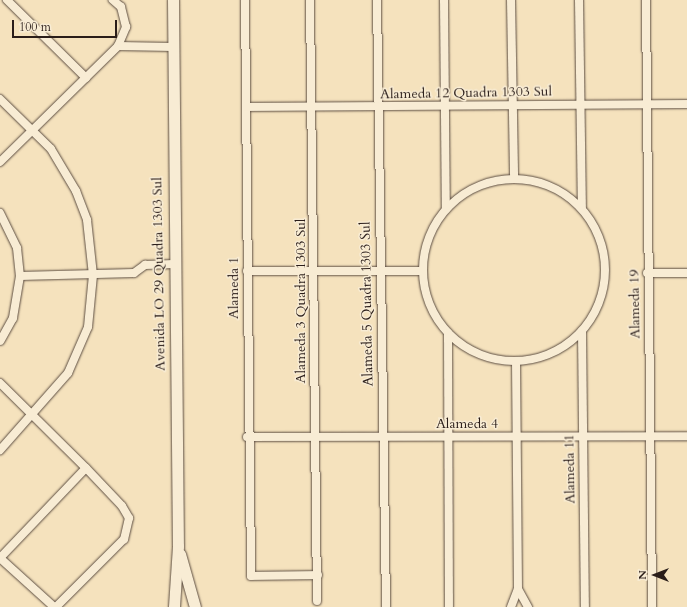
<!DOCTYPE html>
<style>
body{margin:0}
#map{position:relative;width:687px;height:607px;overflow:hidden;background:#f5e2bd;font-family:Cardo,serif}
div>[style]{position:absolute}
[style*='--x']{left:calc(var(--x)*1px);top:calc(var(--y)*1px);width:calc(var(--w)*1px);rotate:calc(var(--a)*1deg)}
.roads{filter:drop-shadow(0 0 1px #5d4e42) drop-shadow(0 0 1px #5d4e42)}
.street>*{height:8px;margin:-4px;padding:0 4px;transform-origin:4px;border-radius:4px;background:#f8ecd4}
.street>.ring{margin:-4px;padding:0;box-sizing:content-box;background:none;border:8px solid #f8ecd4;border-radius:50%}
.secondary>*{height:11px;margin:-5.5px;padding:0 5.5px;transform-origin:5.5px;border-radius:5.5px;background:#f8ecd4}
span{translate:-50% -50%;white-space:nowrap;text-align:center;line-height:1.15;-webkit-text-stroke:3px #f8ecd4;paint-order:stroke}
.street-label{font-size:14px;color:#2a1d19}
.north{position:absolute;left:635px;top:555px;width:40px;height:40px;-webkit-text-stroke:3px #f8ecd4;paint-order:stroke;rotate:270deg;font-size:11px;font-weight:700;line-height:16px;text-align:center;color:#2a1d19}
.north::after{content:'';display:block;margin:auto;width:14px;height:18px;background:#2a1d19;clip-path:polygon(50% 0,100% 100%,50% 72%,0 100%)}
.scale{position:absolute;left:12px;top:20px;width:105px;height:18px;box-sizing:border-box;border:2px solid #2a1d19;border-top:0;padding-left:5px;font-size:12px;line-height:14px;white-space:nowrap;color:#2a1d19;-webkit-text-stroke:3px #f8ecd4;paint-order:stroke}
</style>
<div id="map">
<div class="roads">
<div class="street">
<i style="--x:7;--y:0;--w:111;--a:44.6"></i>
<i style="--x:245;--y:0;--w:576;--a:89.4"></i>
<i style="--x:251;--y:576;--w:67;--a:-0.9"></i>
<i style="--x:310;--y:0;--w:601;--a:89.33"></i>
<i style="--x:377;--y:0;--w:607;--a:89.15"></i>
<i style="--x:444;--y:0;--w:209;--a:89.5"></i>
<i style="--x:511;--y:0;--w:178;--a:89"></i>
<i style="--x:579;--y:0;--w:208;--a:89.2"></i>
<i style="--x:646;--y:0;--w:607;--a:89.43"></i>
<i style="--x:118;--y:46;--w:55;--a:1"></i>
<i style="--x:0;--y:99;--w:71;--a:44.4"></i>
<i style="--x:51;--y:149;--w:49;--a:59.2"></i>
<i style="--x:76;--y:191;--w:31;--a:69"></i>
<i style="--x:87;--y:220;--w:55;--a:83.8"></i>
<i style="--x:93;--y:275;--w:52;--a:95.5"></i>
<i style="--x:88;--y:327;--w:50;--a:113.5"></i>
<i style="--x:68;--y:373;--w:103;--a:131.4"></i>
<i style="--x:246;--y:107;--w:441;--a:-0.4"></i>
<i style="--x:0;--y:162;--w:165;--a:-44.5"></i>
<i style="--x:118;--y:46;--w:21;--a:-67"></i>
<i style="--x:126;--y:27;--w:21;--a:-104"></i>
<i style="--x:121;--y:7;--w:11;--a:-139"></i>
<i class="ring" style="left:423px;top:179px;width:174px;height:174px"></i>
<i style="--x:0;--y:213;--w:39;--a:64"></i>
<i style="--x:17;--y:248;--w:28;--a:84"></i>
<i style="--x:20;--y:276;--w:43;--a:99.5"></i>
<i style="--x:13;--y:318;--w:26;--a:119"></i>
<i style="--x:247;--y:271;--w:176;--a:0"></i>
<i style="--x:647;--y:273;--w:40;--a:0"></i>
<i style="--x:20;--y:276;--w:114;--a:-1.5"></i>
<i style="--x:134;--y:273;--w:14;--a:-36"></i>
<i style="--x:145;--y:265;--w:29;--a:-2"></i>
<i style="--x:582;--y:331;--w:276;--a:89.4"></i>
<i style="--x:448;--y:333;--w:274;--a:89.8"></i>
<i style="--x:0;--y:383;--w:121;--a:44.7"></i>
<i style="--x:86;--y:468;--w:52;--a:46.5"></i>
<i style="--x:122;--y:506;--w:14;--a:60"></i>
<i style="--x:129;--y:518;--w:22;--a:103"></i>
<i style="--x:124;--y:539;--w:96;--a:135"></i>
<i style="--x:247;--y:437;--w:440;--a:-0.1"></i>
<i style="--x:0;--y:558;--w:124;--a:-46.3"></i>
<i style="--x:0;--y:558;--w:73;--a:42.2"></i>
<i style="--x:518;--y:589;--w:21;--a:61"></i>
<i style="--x:511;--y:607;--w:19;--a:-69"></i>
<i style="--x:518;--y:589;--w:227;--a:-90.5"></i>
</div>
<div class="secondary">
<i style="--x:173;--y:0;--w:546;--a:89.48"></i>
<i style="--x:178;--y:546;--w:61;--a:93.8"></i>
<i style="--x:180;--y:554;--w:55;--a:74.2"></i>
</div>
</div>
<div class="street-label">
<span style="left:466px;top:93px;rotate:-1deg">Alameda 12 Quadra 1303 Sul</span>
<span style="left:159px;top:274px;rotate:-91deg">Avenida LO 29 Quadra 1303 Sul</span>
<span style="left:234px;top:288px;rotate:-90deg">Alameda 1</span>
<span style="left:301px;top:301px;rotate:-90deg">Alameda 3 Quadra 1303 Sul</span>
<span style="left:367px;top:304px;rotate:-91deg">Alameda 5 Quadra 1303 Sul</span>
<span style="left:635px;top:304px;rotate:-91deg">Alameda 19</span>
<span style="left:467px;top:424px">Alameda 4</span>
<span style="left:570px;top:469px;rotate:-91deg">Alameda 11</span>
</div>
<div class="north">N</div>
<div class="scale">100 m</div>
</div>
